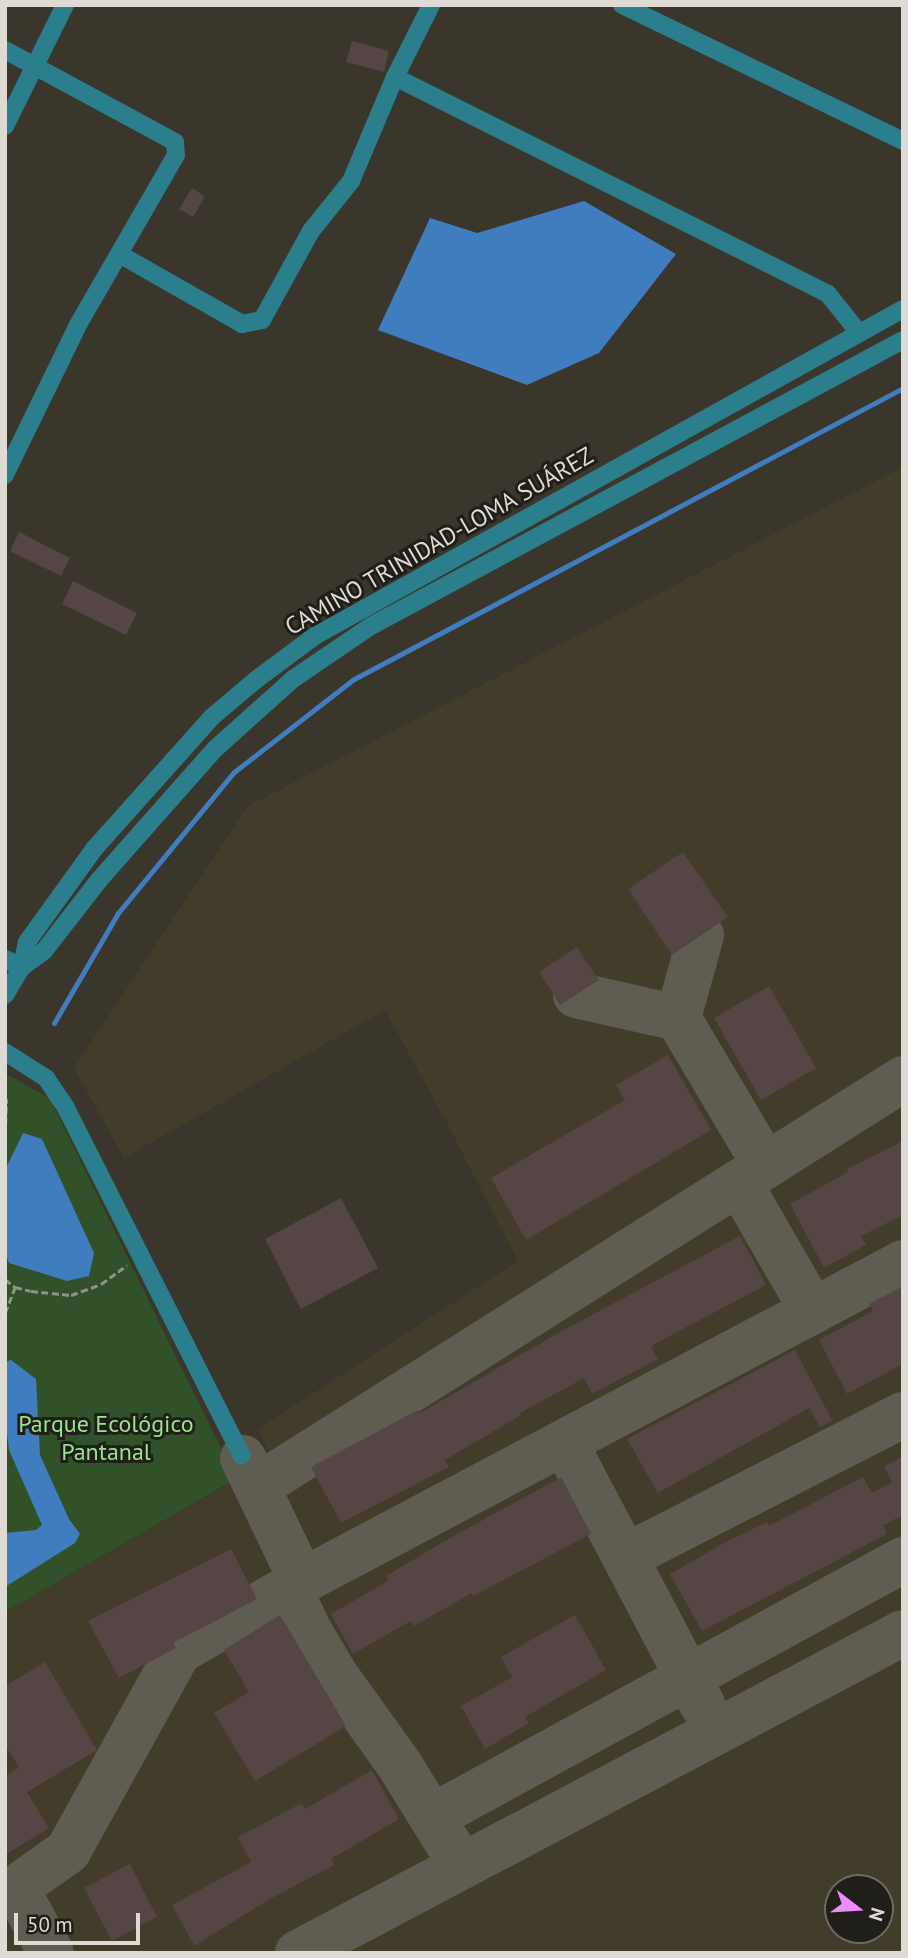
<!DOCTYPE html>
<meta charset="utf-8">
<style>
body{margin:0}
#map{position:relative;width:908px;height:1958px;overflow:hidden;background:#3a362c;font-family:"PT Sans",sans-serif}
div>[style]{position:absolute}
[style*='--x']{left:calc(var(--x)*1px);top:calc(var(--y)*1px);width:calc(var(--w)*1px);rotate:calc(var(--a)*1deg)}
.built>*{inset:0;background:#423c2b}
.green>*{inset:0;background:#315129}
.water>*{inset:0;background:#3f7dbe}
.stream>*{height:5px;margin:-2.5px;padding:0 2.5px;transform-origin:2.5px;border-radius:2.5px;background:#3f7dbe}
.taxiway>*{height:46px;margin:-23px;padding:0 23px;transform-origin:23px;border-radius:23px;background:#5f5c52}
.building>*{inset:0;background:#534644}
.path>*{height:2.5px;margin-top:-1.25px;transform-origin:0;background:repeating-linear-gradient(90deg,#939088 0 7px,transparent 0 10.5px)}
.minor>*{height:18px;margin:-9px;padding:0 9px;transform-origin:9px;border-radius:9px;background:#2b7e8c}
span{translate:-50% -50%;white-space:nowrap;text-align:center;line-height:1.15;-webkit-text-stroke:6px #201e19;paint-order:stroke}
.street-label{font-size:24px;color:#dedbd5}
.park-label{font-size:24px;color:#98e586}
.frame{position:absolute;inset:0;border:7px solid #dedbd5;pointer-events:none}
.north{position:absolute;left:824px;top:1874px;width:70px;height:70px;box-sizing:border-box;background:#201e19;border:2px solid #6c6a64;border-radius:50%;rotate:107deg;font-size:19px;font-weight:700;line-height:28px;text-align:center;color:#dedbd5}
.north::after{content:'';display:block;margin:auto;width:24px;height:32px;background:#ec8cfa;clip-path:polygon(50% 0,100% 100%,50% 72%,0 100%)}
.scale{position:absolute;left:14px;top:1913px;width:126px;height:32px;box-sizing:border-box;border:4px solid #dedbd5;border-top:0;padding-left:9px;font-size:21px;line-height:24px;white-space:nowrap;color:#dedbd5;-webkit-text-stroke:5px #201e19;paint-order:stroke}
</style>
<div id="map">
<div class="built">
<i style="clip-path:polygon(evenodd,903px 467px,903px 1953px,5px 1953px,5px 1612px,236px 1480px,229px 1462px,254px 1449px,261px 1462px,271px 1457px,258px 1429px,518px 1261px,448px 1125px,385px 1010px,124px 1158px,74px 1068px,248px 806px,903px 467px,838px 1888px,880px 1888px,880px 1930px,838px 1930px,838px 1888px)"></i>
</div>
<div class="green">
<i style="clip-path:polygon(5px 1073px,50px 1099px,236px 1479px,5px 1612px)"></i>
</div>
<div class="water">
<i style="clip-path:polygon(584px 201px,676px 254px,599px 353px,527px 385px,378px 330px,430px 218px,477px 233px)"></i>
<i style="clip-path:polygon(23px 1133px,42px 1139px,94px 1253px,89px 1276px,67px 1281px,9px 1263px,5px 1252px,5px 1170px)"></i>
<i style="clip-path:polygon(11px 1360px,36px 1379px,40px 1455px,69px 1519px,80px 1534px,75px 1543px,5px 1587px,5px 1533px,36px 1530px,42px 1525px,9px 1450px,5px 1418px,5px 1362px)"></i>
</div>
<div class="stream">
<i style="--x:54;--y:1023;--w:127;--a:-59.8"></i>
<i style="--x:118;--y:913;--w:183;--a:-50.6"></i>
<i style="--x:234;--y:772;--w:152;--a:-37.8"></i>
<i style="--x:354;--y:679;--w:621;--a:-27.93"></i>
</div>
<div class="taxiway">
<i style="--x:701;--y:935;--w:86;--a:105.5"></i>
<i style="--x:678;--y:1018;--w:172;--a:59.3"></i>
<i style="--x:576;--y:995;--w:105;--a:12.7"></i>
<i style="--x:739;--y:1183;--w:148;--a:60"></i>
<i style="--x:565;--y:1443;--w:295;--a:62.3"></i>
<i style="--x:243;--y:1458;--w:134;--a:64.4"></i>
<i style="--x:258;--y:1486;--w:763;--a:-32.25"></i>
<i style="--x:625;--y:1557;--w:312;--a:-27.1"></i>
<i style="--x:432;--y:1817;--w:537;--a:-28.62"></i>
<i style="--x:462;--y:1866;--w:120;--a:-121.7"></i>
<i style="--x:399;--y:1764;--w:110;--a:-125.7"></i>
<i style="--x:335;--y:1675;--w:53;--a:-120.4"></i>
<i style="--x:308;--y:1629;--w:45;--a:-114.9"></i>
<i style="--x:289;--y:1588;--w:695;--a:-27.89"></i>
<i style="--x:51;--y:1953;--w:74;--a:-118.3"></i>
<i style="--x:16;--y:1888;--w:64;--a:-35.4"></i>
<i style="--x:68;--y:1851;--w:229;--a:-61"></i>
<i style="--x:179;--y:1651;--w:127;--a:-29.8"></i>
<i style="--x:298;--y:1953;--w:684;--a:-27.88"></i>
</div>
<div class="building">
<i style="clip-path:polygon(352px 41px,389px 51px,384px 72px,346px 62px)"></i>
<i style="clip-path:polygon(192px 188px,205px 196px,193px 217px,179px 209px)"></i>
<i style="clip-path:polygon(19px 532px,70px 558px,61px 576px,10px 551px)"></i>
<i style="clip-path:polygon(73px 581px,137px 613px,126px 635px,62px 604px)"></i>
<i style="clip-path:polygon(683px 852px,728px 917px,672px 955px,628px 889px)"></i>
<i style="clip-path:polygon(577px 947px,599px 980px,560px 1005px,539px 972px)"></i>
<i style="clip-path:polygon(769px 986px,816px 1068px,761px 1100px,714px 1018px)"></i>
<i style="clip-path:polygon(668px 1055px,711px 1130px,526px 1240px,491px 1178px,625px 1100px,616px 1085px)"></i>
<i style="clip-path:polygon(903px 1141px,903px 1215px,861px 1236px,866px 1245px,824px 1268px,790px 1204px,848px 1172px,847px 1169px)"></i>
<i style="clip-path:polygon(341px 1198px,378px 1268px,301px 1309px,265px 1239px)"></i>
<i style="clip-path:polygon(740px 1236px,766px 1285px,651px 1346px,658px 1359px,592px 1394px,584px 1378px,520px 1413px,521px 1415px,445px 1460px,449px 1467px,341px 1523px,311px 1467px,418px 1410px,420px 1413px,560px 1332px)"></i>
<i style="clip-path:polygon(903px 1286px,903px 1364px,847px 1394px,819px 1340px,873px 1311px,869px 1304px)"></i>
<i style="clip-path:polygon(795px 1350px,832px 1420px,820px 1427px,809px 1408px,658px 1493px,627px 1439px)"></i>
<i style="clip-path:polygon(903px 1457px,903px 1515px,883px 1525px,887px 1534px,702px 1631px,670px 1574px,722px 1544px,767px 1522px,769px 1526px,863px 1477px,872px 1493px,892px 1482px,884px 1466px)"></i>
<i style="clip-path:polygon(561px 1477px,591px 1534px,473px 1596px,472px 1593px,414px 1626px,411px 1621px,353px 1654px,331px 1614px,388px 1581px,386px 1576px,443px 1542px)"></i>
<i style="clip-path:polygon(231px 1549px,257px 1599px,173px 1643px,176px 1648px,119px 1678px,88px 1621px)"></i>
<i style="clip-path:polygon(280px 1615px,346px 1726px,255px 1781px,214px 1713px,249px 1692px,224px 1650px)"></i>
<i style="clip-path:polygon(575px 1615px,606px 1670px,525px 1717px,529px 1723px,485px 1749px,461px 1706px,512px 1677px,501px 1657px)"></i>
<i style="clip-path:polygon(45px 1662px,97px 1750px,27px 1792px,49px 1828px,5px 1855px,5px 1776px,19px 1767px,5px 1745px,5px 1686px)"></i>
<i style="clip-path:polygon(372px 1770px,399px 1819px,331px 1859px,334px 1865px,268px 1900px,194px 1946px,172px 1905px,251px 1862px,238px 1837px,302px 1803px,305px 1809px)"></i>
<i style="clip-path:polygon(130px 1864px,157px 1917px,112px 1941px,84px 1888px)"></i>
</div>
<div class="path">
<i style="--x:5;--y:1135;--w:36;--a:-88"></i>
<i style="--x:5;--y:1279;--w:13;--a:39"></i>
<i style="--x:15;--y:1287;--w:16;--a:14"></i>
<i style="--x:31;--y:1291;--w:40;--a:5.7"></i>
<i style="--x:71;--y:1295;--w:32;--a:-20"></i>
<i style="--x:101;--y:1284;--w:32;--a:-36"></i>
<i style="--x:5;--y:1313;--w:28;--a:-69"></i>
</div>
<div class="minor">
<i style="--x:622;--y:5;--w:312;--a:25.8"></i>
<i style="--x:5;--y:50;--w:193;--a:28.4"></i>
<i style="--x:175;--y:142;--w:13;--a:86"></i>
<i style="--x:176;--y:155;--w:196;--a:120"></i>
<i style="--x:78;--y:325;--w:167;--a:116"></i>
<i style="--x:395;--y:77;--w:484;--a:26.6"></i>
<i style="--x:828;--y:294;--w:50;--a:51.5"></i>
<i style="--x:5;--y:126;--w:135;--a:-63.6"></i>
<i style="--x:119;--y:254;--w:142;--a:29.6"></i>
<i style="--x:242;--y:324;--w:20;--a:-11"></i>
<i style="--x:262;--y:320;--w:102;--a:-61.2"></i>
<i style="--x:311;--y:231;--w:64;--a:-51.3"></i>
<i style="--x:351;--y:181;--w:113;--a:-67.1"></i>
<i style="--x:395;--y:77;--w:80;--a:-63.4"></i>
<i style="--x:5;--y:959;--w:19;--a:25"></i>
<i style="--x:22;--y:967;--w:27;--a:-36"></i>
<i style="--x:44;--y:951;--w:90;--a:-52.2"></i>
<i style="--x:99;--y:880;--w:175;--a:-48.5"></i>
<i style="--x:215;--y:749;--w:105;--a:-41.9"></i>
<i style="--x:293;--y:679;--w:94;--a:-34.2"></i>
<i style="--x:371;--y:626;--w:604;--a:-28.26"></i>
<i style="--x:5;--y:995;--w:33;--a:-59"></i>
<i style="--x:22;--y:967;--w:25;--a:-79"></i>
<i style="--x:27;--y:942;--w:115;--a:-54.2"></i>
<i style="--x:94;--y:849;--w:177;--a:-48.2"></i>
<i style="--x:212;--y:717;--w:59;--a:-40.2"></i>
<i style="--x:257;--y:679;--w:72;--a:-36.6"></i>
<i style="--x:315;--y:636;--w:673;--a:-29.08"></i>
<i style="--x:5;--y:1052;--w:49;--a:32.4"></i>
<i style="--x:46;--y:1078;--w:36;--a:56"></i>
<i style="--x:66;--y:1108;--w:389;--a:63.2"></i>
</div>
<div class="street-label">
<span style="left:439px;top:541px;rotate:-30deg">CAMINO TRINIDAD-LOMA SUÁREZ</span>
</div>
<div class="park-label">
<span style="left:106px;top:1438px">Parque Ecológico<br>Pantanal</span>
</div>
<div class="frame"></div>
<div class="north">N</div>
<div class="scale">50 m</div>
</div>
